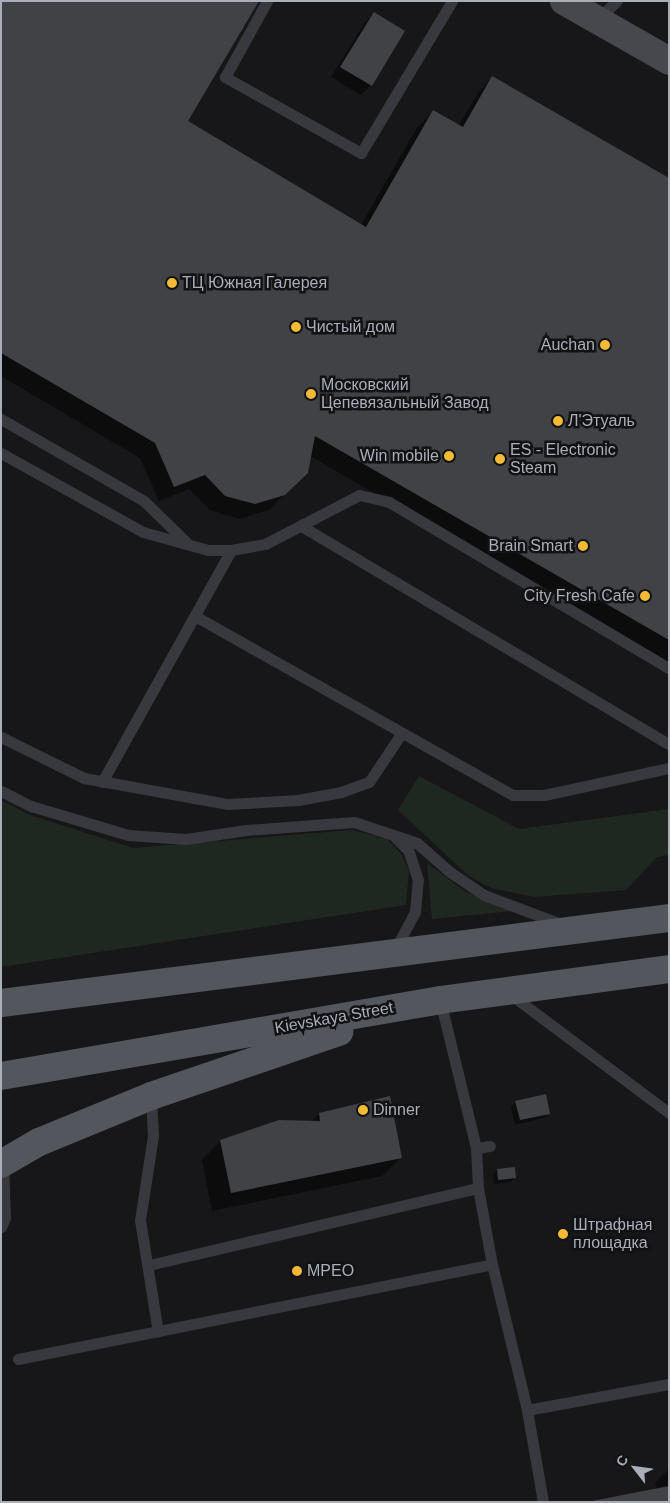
<!DOCTYPE html>
<meta charset="utf-8">
<style>
body{margin:0}
#map{position:relative;width:670px;height:1503px;overflow:hidden;background:#171719;font-family:Arial,sans-serif}
div>[style]{position:absolute}
[style*='--x']{left:calc(var(--x)*1px);top:calc(var(--y)*1px);width:calc(var(--w)*1px);rotate:calc(var(--a)*1deg)}
.green>*{inset:0;background:#1f2820}
.shadow>*{inset:0;background:#0007}
.building>*{inset:0;background:#414246}
.service>*{height:11px;margin:-5.5px;padding:0 5.5px;transform-origin:5.5px;border-radius:5.5px;background:#38393e}
.secondary>*{height:28px;margin:-14px;padding:0 14px;transform-origin:14px;border-radius:14px;background:#46484e}
.primary>*{height:28px;margin:-14px;padding:0 14px;transform-origin:14px;border-radius:14px;background:#54565d}
.dots>*{width:14px;height:14px;translate:-50% -50%;box-sizing:border-box;border:2px solid #121214;border-radius:50%}
span{translate:-50% -50%;white-space:nowrap;text-align:center;line-height:1.15;-webkit-text-stroke:5px #121214;paint-order:stroke}
.poi-label{font-size:16px;color:#a9aeb9}
.left{translate:0 -50%;text-align:left}
.right{translate:-100% -50%;text-align:right}
.street-label{font-size:16px;color:#a9aeb9}
.frame{position:absolute;inset:0;border:2px solid #a9aeb9;pointer-events:none}
.north{position:absolute;left:610px;top:1443px;width:50px;height:50px;-webkit-text-stroke:4px #121214;paint-order:stroke;rotate:300deg;font-size:14px;font-weight:700;line-height:20px;text-align:center;color:#a9aeb9}
.north::after{content:'';display:block;margin:auto;width:18px;height:22px;background:#a9aeb9;clip-path:polygon(50% 0,100% 100%,50% 72%,0 100%)}
</style>
<div id="map">
<div class="green">
<i style="clip-path:polygon(419px 776px,519px 829px,669px 809px,669px 855px,657px 857px,626px 890px,534px 897px,491px 888px,469px 876px,398px 810px)"></i>
<i style="clip-path:polygon(1px 800px,30px 815px,133px 848px,352px 830px,387px 839px,402px 855px,409px 871px,406px 905px,1px 967px)"></i>
<i style="clip-path:polygon(427px 863px,466px 892px,513px 911px,432px 919px)"></i>
</div>
<div class="shadow">
<i style="clip-path:polygon(1px 1px,186px 122px,361px 225px,418px 126px,433px 112px,458px 126px,478px 93px,492px 78px,669px 180px,669px 663px,310px 456px,294px 485px,269px 510px,239px 519px,210px 510px,189px 489px,159px 501px,140px 458px,1px 376px)"></i>
<i style="clip-path:polygon(374px 14px,371px 85px,361px 95px,331px 77px,364px 24px)"></i>
<i style="clip-path:polygon(516px 1102px,549px 1113px,544px 1118px,515px 1125px,511px 1107px)"></i>
<i style="clip-path:polygon(319px 1114px,401px 1157px,382px 1176px,212px 1211px,202px 1160px,221px 1141px,311px 1122px)"></i>
<i style="clip-path:polygon(497px 1170px,515px 1178px,510px 1182px,494px 1184px,493px 1175px)"></i>
<i style="clip-path:polygon(669px 1469px,669px 1502px,657px 1490px,655px 1483px)"></i>
</div>
<div class="building">
<i style="clip-path:polygon(1px 1px,259px 1px,188px 121px,366px 227px,433px 110px,463px 127px,492px 76px,669px 178px,669px 640px,315px 436px,308px 473px,285px 495px,255px 504px,225px 496px,205px 475px,174px 487px,155px 443px,1px 353px)"></i>
<i style="clip-path:polygon(374px 12px,405px 31px,372px 86px,340px 67px)"></i>
<i style="clip-path:polygon(546px 1094px,550px 1114px,520px 1120px,515px 1101px)"></i>
<i style="clip-path:polygon(390px 1096px,402px 1158px,231px 1193px,220px 1140px,279px 1120px,320px 1121px,319px 1113px)"></i>
<i style="clip-path:polygon(515px 1167px,516px 1178px,498px 1180px,497px 1169px)"></i>
<i style="clip-path:polygon(669px 1486px,669px 1502px,592px 1502px,592px 1501px)"></i>
</div>
<div class="service">
<i style="--x:267;--y:1;--w:87;--a:118.9"></i>
<i style="--x:225;--y:77;--w:156;--a:29.2"></i>
<i style="--x:361;--y:153;--w:177;--a:-59.1"></i>
<i style="--x:596;--y:20;--w:28;--a:-42"></i>
<i style="--x:1;--y:419;--w:165;--a:29.8"></i>
<i style="--x:144;--y:501;--w:60;--a:44.3"></i>
<i style="--x:1;--y:453;--w:162;--a:29.1"></i>
<i style="--x:143;--y:532;--w:67;--a:15.5"></i>
<i style="--x:208;--y:550;--w:23;--a:0"></i>
<i style="--x:231;--y:550;--w:35;--a:-10"></i>
<i style="--x:265;--y:544;--w:106;--a:-27.5"></i>
<i style="--x:359;--y:495;--w:31;--a:13"></i>
<i style="--x:389;--y:502;--w:326;--a:30.7"></i>
<i style="--x:303;--y:527;--w:425;--a:30.7"></i>
<i style="--x:195;--y:616;--w:365;--a:29.4"></i>
<i style="--x:513;--y:795;--w:31;--a:0"></i>
<i style="--x:544;--y:795;--w:128;--a:-12.2"></i>
<i style="--x:1;--y:737;--w:93;--a:26.3"></i>
<i style="--x:84;--y:778;--w:145;--a:10.3"></i>
<i style="--x:227;--y:804;--w:71;--a:-3.2"></i>
<i style="--x:298;--y:800;--w:44;--a:-10.5"></i>
<i style="--x:341;--y:792;--w:30;--a:-20"></i>
<i style="--x:369;--y:782;--w:58;--a:-56.3"></i>
<i style="--x:102;--y:782;--w:265;--a:-60.9"></i>
<i style="--x:1;--y:791;--w:34;--a:27"></i>
<i style="--x:31;--y:806;--w:101;--a:16.6"></i>
<i style="--x:128;--y:835;--w:58;--a:3.9"></i>
<i style="--x:186;--y:839;--w:61;--a:-8.5"></i>
<i style="--x:246;--y:830;--w:108;--a:-4.2"></i>
<i style="--x:354;--y:822;--w:66;--a:18.4"></i>
<i style="--x:417;--y:843;--w:44;--a:41.3"></i>
<i style="--x:450;--y:872;--w:41;--a:34.1"></i>
<i style="--x:484;--y:895;--w:85;--a:20.6"></i>
<i style="--x:394;--y:951;--w:44;--a:-61.7"></i>
<i style="--x:415;--y:912;--w:32;--a:-85"></i>
<i style="--x:418;--y:880;--w:32;--a:-108"></i>
<i style="--x:408;--y:850;--w:18;--a:-135"></i>
<i style="--x:510;--y:994;--w:199;--a:36.8"></i>
<i style="--x:440;--y:1000;--w:152;--a:76.3"></i>
<i style="--x:476;--y:1148;--w:40;--a:87.1"></i>
<i style="--x:478;--y:1188;--w:77;--a:79.6"></i>
<i style="--x:492;--y:1264;--w:150;--a:76.5"></i>
<i style="--x:527;--y:1410;--w:93;--a:80.1"></i>
<i style="--x:151;--y:1096;--w:40;--a:87.1"></i>
<i style="--x:153;--y:1136;--w:85;--a:98.8"></i>
<i style="--x:140;--y:1220;--w:113;--a:80.9"></i>
<i style="--x:476;--y:1148;--w:14;--a:-8"></i>
<i style="--x:1;--y:1227;--w:10;--a:-66"></i>
<i style="--x:5;--y:1218;--w:56;--a:-92"></i>
<i style="--x:149;--y:1265;--w:338;--a:-13.2"></i>
<i style="--x:18;--y:1359;--w:483;--a:-11.3"></i>
<i style="--x:527;--y:1410;--w:144;--a:-10.4"></i>
</div>
<div class="secondary">
<i style="--x:564;--y:1;--w:121;--a:29.7"></i>
</div>
<div class="primary">
<i style="--x:1;--y:1003;--w:673;--a:-7.25"></i>
<i style="--x:1;--y:1076;--w:446;--a:-9.8"></i>
<i style="--x:440;--y:1000;--w:231;--a:-7.7"></i>
<i style="--x:1;--y:1164;--w:44;--a:-30.1"></i>
<i style="--x:39;--y:1142;--w:121;--a:-22.3"></i>
<i style="--x:151;--y:1096;--w:199;--a:-18.8"></i>
</div>
<div class="dots">
<i style="left:172px;top:283px;background:#f3ba36"></i>
<i style="left:296px;top:327px;background:#f3ba36"></i>
<i style="left:605px;top:345px;background:#f3ba36"></i>
<i style="left:311px;top:394px;background:#f3ba36"></i>
<i style="left:558px;top:421px;background:#f3ba36"></i>
<i style="left:449px;top:456px;background:#f3ba36"></i>
<i style="left:500px;top:459px;background:#f3ba36"></i>
<i style="left:583px;top:546px;background:#f3ba36"></i>
<i style="left:645px;top:596px;background:#f3ba36"></i>
<i style="left:363px;top:1110px;background:#f3ba36"></i>
<i style="left:563px;top:1234px;background:#f3ba36"></i>
<i style="left:297px;top:1271px;background:#f3ba36"></i>
</div>
<div class="poi-label">
<span class="left" style="left:182px;top:283px">ТЦ Южная Галерея</span>
<span class="left" style="left:306px;top:327px">Чистый дом</span>
<span class="right" style="left:595px;top:345px">Auchan</span>
<span class="left" style="left:321px;top:394px">Московский<br>Цепевязальный Завод</span>
<span class="left" style="left:568px;top:421px">Л'Этуаль</span>
<span class="left" style="left:510px;top:459px">ES - Electronic<br>Steam</span>
<span class="right" style="left:439px;top:456px">Win mobile</span>
<span class="right" style="left:573px;top:546px">Brain Smart</span>
<span class="right" style="left:635px;top:596px">City Fresh Cafe</span>
<span class="left" style="left:373px;top:1110px">Dinner</span>
<span class="left" style="left:573px;top:1234px">Штрафная<br>площадка</span>
<span class="left" style="left:307px;top:1271px">МРЕО</span>
</div>
<div class="street-label">
<span style="left:334px;top:1018px;rotate:-10deg">Kievskaya Street</span>
</div>
<div class="frame"></div>
<div class="north">С</div>
</div>
